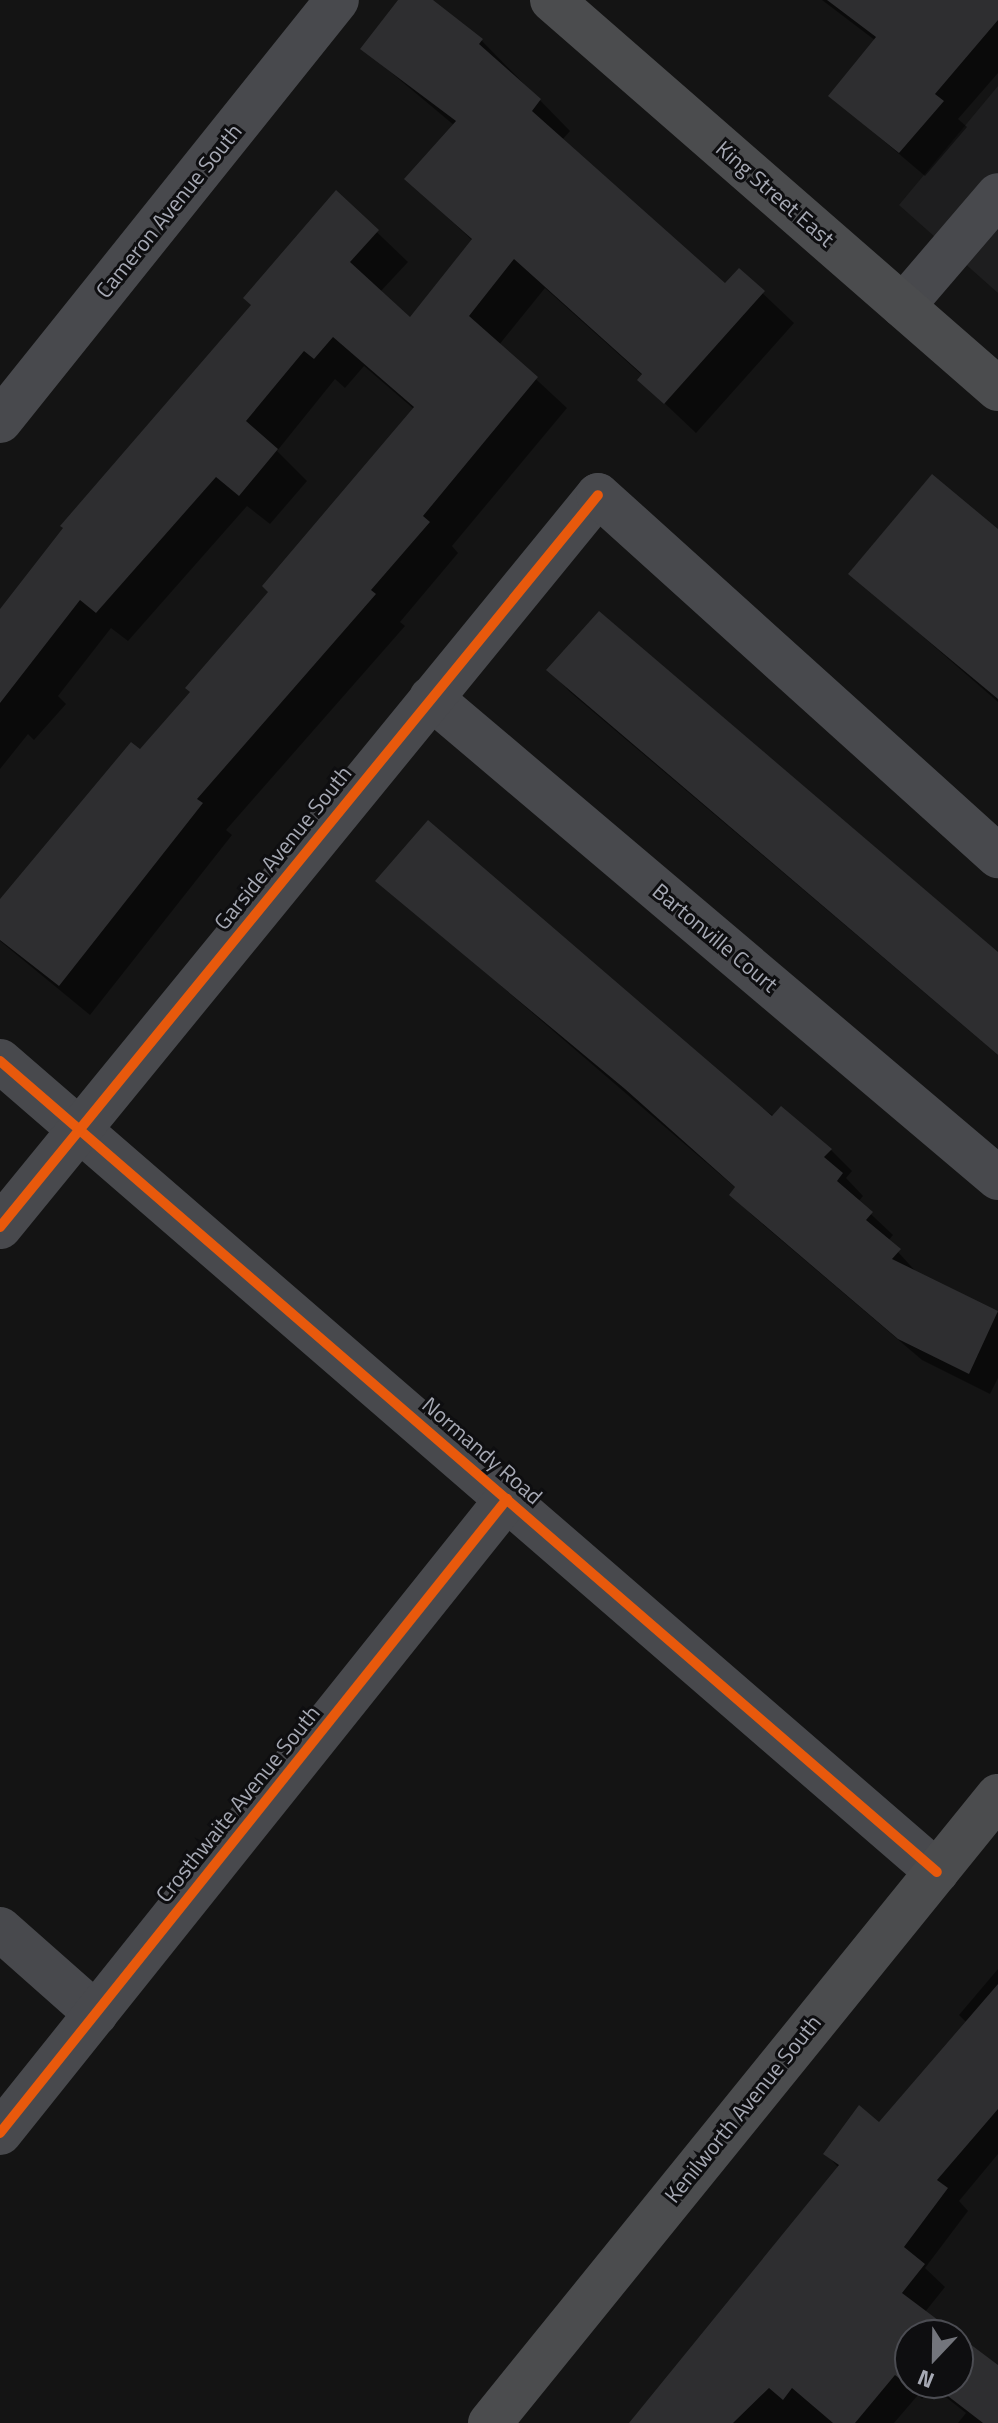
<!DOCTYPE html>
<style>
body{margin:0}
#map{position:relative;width:998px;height:2423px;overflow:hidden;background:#141414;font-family:"Titillium Web",sans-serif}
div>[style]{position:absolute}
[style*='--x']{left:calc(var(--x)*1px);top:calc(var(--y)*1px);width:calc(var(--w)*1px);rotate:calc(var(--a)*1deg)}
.built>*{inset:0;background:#1e1e1f}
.shadow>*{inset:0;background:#0007}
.building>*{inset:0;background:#2e2e30}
.minor>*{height:44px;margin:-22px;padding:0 22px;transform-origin:22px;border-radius:22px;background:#48494d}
.major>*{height:44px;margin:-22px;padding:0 22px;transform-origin:22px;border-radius:22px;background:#4b4c4e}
.cycleway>*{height:10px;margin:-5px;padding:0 5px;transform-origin:5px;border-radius:5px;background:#e8590c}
span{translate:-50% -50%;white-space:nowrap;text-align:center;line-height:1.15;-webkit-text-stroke:6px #0e0e10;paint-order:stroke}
.street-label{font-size:22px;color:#a6a9b4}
.north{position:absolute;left:894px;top:2319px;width:80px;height:80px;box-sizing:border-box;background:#0e0e10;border:2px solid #4b4c52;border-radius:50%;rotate:202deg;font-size:22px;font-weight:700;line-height:32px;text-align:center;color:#a6a9b4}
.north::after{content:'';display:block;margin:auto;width:28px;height:36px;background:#73757c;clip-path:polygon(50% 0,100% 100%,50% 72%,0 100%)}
</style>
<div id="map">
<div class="built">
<i style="clip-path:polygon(998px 86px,998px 293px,899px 205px)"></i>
</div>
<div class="shadow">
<i style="clip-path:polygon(401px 0,429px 0,482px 41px,570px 131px,562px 140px,725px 286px,739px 271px,794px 323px,696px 433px,640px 380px,643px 376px,545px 288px,499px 345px,567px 408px,452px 546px,458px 553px,400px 622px,405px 626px,226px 830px,232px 835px,90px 1015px,0 941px,0 903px,192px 693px,415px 410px,364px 366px,345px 388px,335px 379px,277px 451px,307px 481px,270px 524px,247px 506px,128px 641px,111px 628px,58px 696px,66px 704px,34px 740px,28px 734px,0 769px,0 612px,253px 306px,336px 193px,408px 262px,380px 292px,410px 320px,473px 241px,406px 179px,455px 126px,363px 49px)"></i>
<i style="clip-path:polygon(822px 0,983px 0,998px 13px,998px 73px,958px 119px,967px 127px,925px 176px,831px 96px,876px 41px)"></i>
<i style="clip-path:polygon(998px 531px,998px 702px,851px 574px)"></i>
<i style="clip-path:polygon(549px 670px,998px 953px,998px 1055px,570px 692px)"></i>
<i style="clip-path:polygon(378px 880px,831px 1150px,852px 1171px,846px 1178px,863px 1196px,858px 1202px,893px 1235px,888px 1241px,919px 1275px,998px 1313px,998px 1378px,990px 1394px,922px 1360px,753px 1216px,732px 1195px,737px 1189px)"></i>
<i style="clip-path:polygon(998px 1969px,998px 2154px,959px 2201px,968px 2211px,925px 2268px,945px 2287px,925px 2312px,955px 2335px,910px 2335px,910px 2383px,958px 2383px,958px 2338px,998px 2368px,998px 2423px,958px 2423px,966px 2413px,933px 2387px,922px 2399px,918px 2395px,894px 2423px,632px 2423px,839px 2168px,825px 2153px,879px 2124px,967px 2023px,959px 2015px)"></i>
</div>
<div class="building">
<i style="clip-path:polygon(398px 0,433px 0,483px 39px,479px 44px,541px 99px,532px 111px,725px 283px,739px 268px,765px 291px,664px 404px,637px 380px,642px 374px,514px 259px,469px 316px,538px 377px,423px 516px,430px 522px,371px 590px,376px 594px,197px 799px,203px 803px,59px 986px,0 940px,0 899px,131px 742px,140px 749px,190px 692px,185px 688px,268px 592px,262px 586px,414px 407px,333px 337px,314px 359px,304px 351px,246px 421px,278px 449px,239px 496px,216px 477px,96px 613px,80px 600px,0 703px,0 609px,63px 528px,60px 526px,251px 305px,243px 298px,336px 190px,379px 230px,350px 262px,410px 317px,472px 239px,404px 179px,456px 121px,360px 49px)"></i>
<i style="clip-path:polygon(827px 0,998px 0,998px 20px,935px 94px,944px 101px,899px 153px,828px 96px,876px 37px)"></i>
<i style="clip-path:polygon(932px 474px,998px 529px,998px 699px,848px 574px)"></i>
<i style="clip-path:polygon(599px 611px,998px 952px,998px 1055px,546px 670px)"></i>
<i style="clip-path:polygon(428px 820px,772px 1116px,781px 1106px,832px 1149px,824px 1157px,843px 1173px,837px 1181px,873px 1212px,866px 1220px,901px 1249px,892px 1259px,998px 1311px,969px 1374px,898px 1339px,729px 1195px,735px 1187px,625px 1089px,375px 881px)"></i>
<i style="clip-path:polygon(998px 1984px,998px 2109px,937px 2180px,948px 2188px,904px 2247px,925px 2264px,902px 2293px,958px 2335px,910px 2335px,910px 2367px,900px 2379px,895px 2375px,855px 2423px,833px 2423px,792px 2388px,783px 2400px,769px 2388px,733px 2423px,629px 2423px,839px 2165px,823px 2154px,859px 2105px,879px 2122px)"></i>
<i style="clip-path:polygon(958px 2335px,998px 2365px,998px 2423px,983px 2423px,931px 2383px,958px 2383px)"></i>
</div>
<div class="minor">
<i style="--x:903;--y:306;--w:146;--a:-49.4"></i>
<i style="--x:0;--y:421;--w:539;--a:-51.32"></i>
<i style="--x:431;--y:698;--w:743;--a:40.25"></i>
<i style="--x:0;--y:1061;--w:1239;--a:40.88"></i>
<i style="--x:0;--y:1227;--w:945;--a:-50.75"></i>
<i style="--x:598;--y:495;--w:539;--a:42.07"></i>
<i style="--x:0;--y:1929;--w:128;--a:41.5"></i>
<i style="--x:0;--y:2133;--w:812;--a:-51.35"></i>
</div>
<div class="major">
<i style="--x:552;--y:0;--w:592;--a:41.09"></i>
<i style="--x:490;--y:2423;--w:807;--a:-50.99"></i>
</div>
<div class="cycleway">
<i style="--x:0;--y:1061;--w:1239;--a:40.88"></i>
<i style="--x:0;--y:1227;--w:945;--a:-50.75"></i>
<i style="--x:0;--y:2133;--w:812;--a:-51.35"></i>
</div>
<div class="street-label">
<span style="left:775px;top:194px;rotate:41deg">King Street East</span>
<span style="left:169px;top:211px;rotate:-51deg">Cameron Avenue South</span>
<span style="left:283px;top:848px;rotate:-51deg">Garside Avenue South</span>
<span style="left:715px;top:938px;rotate:40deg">Bartonville Court</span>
<span style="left:482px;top:1451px;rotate:41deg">Normandy Road</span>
<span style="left:238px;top:1804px;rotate:-51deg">Crosthwaite Avenue South</span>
<span style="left:743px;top:2109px;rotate:-51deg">Kenilworth Avenue South</span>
</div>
<div class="north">N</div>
</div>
